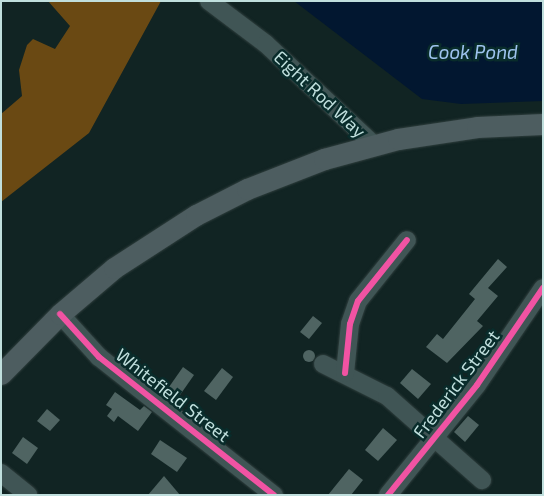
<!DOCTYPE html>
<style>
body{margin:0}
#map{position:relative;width:544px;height:496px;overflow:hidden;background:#112423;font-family:"Exo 2",sans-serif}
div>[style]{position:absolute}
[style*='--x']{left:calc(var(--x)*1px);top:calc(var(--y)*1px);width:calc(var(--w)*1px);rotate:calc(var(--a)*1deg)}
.forest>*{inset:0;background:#6a4913}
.water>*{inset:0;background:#021730}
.building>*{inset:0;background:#4f6462}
.round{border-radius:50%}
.roads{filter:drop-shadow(0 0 1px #303f3e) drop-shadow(0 0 1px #303f3e)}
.minor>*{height:18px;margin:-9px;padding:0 9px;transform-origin:9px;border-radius:9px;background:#405555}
.major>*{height:21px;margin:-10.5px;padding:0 10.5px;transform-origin:10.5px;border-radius:10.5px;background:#4d5d60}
.cycleway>*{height:6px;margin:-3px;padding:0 3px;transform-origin:3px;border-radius:3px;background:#f153a3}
span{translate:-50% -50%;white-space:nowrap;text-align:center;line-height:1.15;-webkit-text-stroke:5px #092c2b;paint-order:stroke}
.street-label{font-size:18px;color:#c0dfdd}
.water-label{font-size:19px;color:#9ec3ee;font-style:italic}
.frame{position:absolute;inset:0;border:2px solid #c0dfdd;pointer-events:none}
</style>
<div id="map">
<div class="forest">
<i style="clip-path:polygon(48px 1px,161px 1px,89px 133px,1px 202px,1px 114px,22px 96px,19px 70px,27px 45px,33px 39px,55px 49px,70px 26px)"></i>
</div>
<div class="water">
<i style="clip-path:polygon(294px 1px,543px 1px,543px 101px,461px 104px,422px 99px)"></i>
</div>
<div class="building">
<i style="clip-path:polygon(498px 259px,507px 267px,488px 288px,498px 296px,477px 321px,483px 326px,447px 363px,426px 347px,437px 334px,443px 339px,475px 299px,469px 294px)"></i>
<i style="clip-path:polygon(313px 316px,322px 323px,309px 339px,300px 332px)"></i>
<i class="round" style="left:303px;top:350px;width:12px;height:12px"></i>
<i style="clip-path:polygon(183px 367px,194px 375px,180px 395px,169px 387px)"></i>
<i style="clip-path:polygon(222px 368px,233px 377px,216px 400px,204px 391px)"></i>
<i style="clip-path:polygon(412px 369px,431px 384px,418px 399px,400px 383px)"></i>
<i style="clip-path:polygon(115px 392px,140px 410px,144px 406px,152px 412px,138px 431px,118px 416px,114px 422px,107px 416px,112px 409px,106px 405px)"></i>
<i style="clip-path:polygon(47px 409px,60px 420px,50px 431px,37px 421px)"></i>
<i style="clip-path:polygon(468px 416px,479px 425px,465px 442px,454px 432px)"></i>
<i style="clip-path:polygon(383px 428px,397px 440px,378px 461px,365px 450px)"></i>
<i style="clip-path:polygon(23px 437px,38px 448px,27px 464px,12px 453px)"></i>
<i style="clip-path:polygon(160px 440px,187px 458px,177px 472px,151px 454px)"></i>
<i style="clip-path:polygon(349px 469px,363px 480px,351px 495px,328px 495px)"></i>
<i style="clip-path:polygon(164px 476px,180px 495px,148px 495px)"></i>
</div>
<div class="roads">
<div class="minor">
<i style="--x:209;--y:1;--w:71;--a:37"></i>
<i style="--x:266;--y:44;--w:148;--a:43.1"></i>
<i style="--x:60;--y:314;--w:58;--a:47.8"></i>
<i style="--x:99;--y:357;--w:223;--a:38.3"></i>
<i style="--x:323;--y:364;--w:72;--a:26.6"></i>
<i style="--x:387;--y:396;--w:127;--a:41.5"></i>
<i style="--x:345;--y:373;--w:49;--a:-84.2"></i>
<i style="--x:350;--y:324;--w:24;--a:-71"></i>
<i style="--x:358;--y:301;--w:78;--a:-51.2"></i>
<i style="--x:1;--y:473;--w:35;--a:39"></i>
<i style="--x:388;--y:495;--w:141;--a:-51"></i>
<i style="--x:477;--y:385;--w:117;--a:-55.8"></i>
</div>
<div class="major">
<i style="--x:1;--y:374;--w:84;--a:-45.5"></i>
<i style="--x:60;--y:314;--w:71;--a:-40.4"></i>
<i style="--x:114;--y:268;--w:98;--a:-32.9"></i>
<i style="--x:196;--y:215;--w:57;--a:-27"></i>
<i style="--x:247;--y:189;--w:83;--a:-21.3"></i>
<i style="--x:324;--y:159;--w:77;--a:-15.1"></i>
<i style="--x:398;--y:139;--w:80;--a:-8.6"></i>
<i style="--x:477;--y:127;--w:66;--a:-2.6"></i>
</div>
</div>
<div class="cycleway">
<i style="--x:60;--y:314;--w:58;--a:47.8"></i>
<i style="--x:99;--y:357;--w:223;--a:38.3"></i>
<i style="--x:345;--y:373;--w:49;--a:-84.2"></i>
<i style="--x:350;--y:324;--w:24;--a:-71"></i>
<i style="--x:358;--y:301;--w:78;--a:-51.2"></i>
<i style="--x:388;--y:495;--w:141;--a:-51"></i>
<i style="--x:477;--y:385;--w:117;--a:-55.8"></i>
</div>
<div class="street-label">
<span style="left:320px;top:94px;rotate:43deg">Eight Rod Way</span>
<span style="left:456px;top:384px;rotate:-53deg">Frederick Street</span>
<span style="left:173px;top:395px;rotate:38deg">Whitefield Street</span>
</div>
<div class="water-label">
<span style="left:473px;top:52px">Cook Pond</span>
</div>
<div class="frame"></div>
</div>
